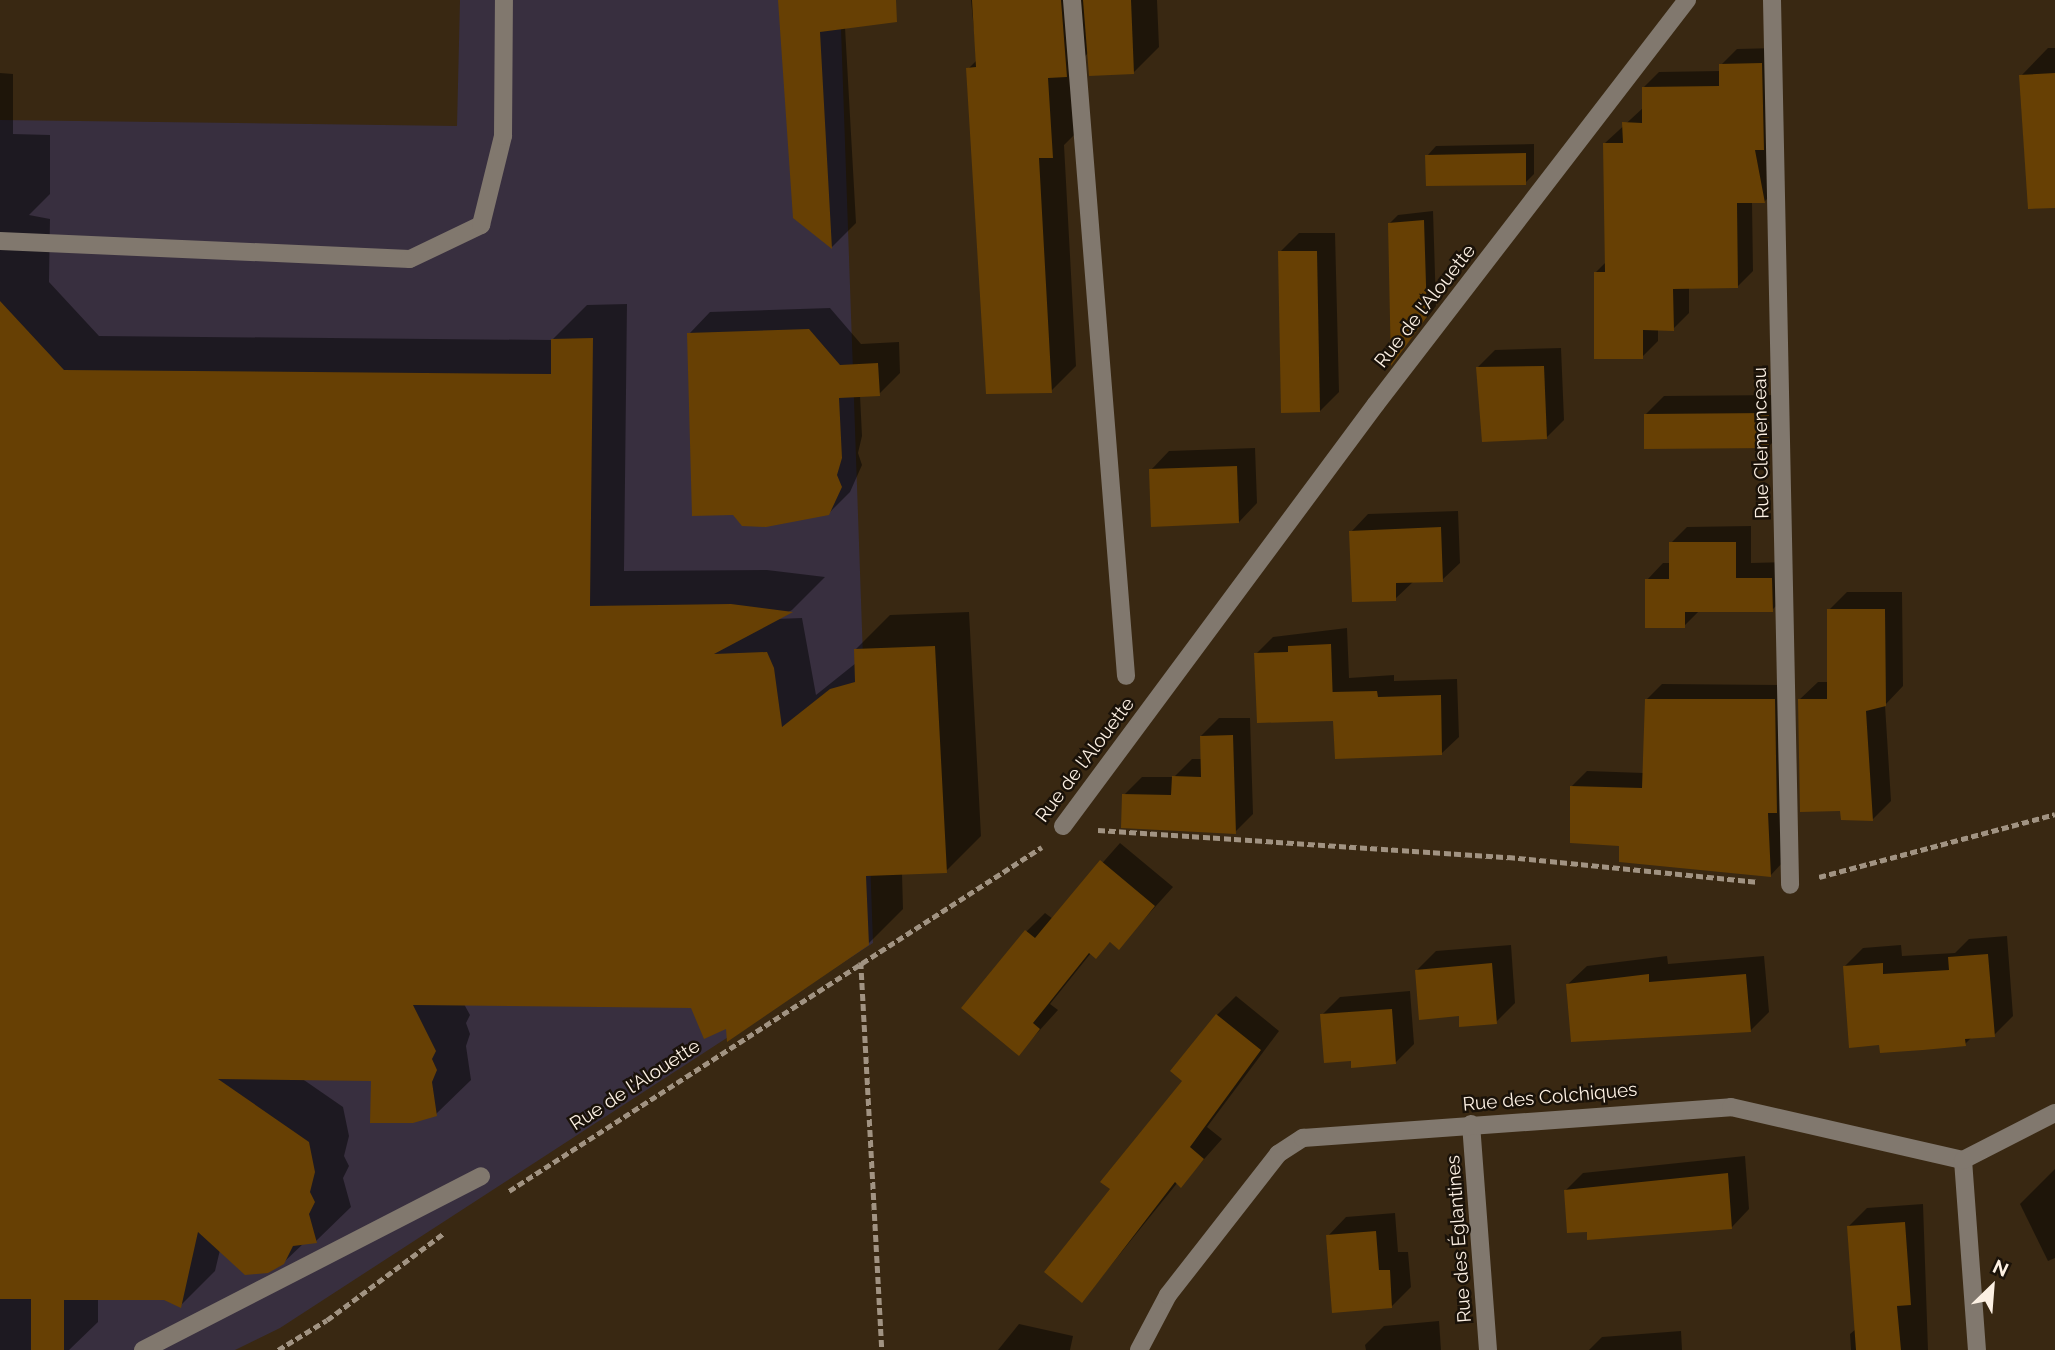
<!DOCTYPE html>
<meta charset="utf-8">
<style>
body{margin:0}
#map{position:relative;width:2055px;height:1350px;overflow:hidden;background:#392812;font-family:Raleway,sans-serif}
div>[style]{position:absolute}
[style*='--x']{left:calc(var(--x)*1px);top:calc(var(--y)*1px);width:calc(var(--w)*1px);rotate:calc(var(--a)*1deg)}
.industrial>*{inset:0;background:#382f3f}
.shadow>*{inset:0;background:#0007}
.building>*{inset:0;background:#674004}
.path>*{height:4.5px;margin-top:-2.25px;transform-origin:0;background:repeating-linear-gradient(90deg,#a19382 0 7px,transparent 0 10.5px)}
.minor>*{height:18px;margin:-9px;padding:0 9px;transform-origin:9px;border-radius:9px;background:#81786e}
span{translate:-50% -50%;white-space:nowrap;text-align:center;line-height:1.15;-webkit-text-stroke:5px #1a1209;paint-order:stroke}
.street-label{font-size:19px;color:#fcf0e3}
.north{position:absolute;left:1957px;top:1252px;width:70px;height:70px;-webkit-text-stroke:5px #1a1209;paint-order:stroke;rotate:25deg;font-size:19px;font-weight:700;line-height:28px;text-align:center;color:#fcf0e3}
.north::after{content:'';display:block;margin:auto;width:24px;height:32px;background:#fcf0e3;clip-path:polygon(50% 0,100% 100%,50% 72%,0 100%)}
</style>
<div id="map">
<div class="industrial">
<i style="clip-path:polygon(460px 0,840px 0,873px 943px,280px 1328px,235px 1350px,0 1350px,0 120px,457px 126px)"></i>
</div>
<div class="shadow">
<i style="clip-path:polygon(780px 0,877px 0,845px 27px,856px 223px,832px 247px,795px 217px)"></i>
<i style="clip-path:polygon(971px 0,1157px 0,1159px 47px,1134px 72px,1089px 52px,1074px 68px,1078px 131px,1064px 145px,1076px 366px,1051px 391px,968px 69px,977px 60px)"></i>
<i style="clip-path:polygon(1777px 48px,1780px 186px,1764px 202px,1752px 202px,1753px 271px,1738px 286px,1689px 287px,1689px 313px,1673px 329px,1658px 329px,1658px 341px,1642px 357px,1596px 272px,1606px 262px,1605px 143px,1644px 107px,1643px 88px,1659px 72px,1721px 71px,1721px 65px,1737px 49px)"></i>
<i style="clip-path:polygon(2048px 48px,2055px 48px,2055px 158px,2021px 76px)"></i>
<i style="clip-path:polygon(0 73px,13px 74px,13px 134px,50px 135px,50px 194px,29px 215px,50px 219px,49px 282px,99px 336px,552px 340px,587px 305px,627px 304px,624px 571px,767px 570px,825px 577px,792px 610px,775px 619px,802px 618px,816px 695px,856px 663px,855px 650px,890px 615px,969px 612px,981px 836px,946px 871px,902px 873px,903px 909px,868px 944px,728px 1027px,693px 1006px,464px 1004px,470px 1015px,466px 1023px,470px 1034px,466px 1046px,471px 1080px,436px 1114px,372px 1079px,301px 1078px,343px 1107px,349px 1136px,344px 1156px,349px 1166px,343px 1178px,351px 1207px,316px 1241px,304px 1243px,283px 1263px,220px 1250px,215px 1271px,180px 1306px,164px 1298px,98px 1298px,98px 1322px,69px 1350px,0 1350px)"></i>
<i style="clip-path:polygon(1534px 144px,1534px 174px,1525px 183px,1427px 156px,1436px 146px)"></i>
<i style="clip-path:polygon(1433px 211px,1436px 306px,1392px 362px,1389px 224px,1398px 215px)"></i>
<i style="clip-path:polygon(1299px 233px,1335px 233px,1339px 392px,1320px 411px,1280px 252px)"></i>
<i style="clip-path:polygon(830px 308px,861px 344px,899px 342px,900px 373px,879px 394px,860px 395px,862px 436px,858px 453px,862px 465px,850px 492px,828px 514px,689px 334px,710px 312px)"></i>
<i style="clip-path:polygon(1561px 348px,1564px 420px,1546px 438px,1477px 368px,1495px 350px)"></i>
<i style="clip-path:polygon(1787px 395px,1788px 427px,1769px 446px,1645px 415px,1664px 396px)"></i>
<i style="clip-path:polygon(1255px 448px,1257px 503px,1239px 522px,1151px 470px,1169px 451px)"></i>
<i style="clip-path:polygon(1458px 511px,1460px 563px,1442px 580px,1414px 581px,1395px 599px,1351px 532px,1368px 514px)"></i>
<i style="clip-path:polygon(1751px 526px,1751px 563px,1788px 562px,1789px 593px,1772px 610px,1699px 611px,1684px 626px,1647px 580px,1663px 563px,1671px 563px,1671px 543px,1687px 527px)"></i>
<i style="clip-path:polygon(1847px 592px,1902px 592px,1903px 686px,1885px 705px,1891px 801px,1873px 819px,1842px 809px,1799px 700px,1818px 682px,1829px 682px,1829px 610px)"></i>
<i style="clip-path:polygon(1347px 628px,1349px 678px,1394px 675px,1394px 681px,1457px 679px,1459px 737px,1442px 753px,1335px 719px,1256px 654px,1273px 637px)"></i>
<i style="clip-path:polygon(1662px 684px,1789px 685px,1785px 860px,1770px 876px,1621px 844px,1571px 787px,1587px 771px,1644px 773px,1646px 700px)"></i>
<i style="clip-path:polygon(1219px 718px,1250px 718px,1253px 814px,1235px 832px,1124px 795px,1142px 777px,1174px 777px,1192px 759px,1202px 759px,1201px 736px)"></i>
<i style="clip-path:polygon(1120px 843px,1173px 887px,1119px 947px,1111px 941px,1096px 957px,1091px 953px,1050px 1004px,1058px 1010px,1019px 1053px,1027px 931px,1045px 913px,1053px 919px)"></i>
<i style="clip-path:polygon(2007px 936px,2013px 1016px,1994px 1035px,1973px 1036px,1965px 1044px,1880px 1043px,1845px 966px,1863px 948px,1901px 945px,1902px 956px,1955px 953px,1969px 939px)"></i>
<i style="clip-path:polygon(1511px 945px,1515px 1003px,1496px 1022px,1460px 1014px,1417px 970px,1436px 951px)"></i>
<i style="clip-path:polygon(1667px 956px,1668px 964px,1764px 956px,1769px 1012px,1750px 1031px,1568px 984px,1587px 966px)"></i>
<i style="clip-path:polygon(1410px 991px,1414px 1044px,1396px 1062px,1352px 1059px,1322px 1015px,1340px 997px)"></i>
<i style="clip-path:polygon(1236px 996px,1279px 1031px,1207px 1127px,1222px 1139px,1181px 1185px,1178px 1182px,1082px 1301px,1112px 1189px,1184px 1080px,1217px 1015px)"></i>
<i style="clip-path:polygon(1745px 1156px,1749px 1209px,1732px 1227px,1588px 1230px,1566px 1190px,1583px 1173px)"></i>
<i style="clip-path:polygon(2055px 1169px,2055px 1258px,2048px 1261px,2020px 1204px)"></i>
<i style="clip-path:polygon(1923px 1204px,1928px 1350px,1851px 1350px,1850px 1334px,1856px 1329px,1848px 1227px,1867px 1208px)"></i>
<i style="clip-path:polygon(1395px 1213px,1398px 1252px,1408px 1252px,1411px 1287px,1392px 1306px,1328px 1236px,1346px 1217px)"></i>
<i style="clip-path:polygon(1439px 1321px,1441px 1350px,1366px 1350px,1365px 1345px,1384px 1326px)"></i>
<i style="clip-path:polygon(1019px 1324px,1073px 1336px,1070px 1350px,998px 1350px)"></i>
<i style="clip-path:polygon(1681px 1331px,1682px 1350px,1589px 1350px,1602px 1337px)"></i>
</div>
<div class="building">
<i style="clip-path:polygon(778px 0,896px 0,897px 22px,820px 32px,832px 249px,793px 218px)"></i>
<i style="clip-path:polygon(972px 0,1061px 0,1067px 77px,1048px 78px,1053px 158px,1039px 158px,1052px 393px,986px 394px,966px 68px,976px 67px)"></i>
<i style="clip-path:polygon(1083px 0,1131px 0,1134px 74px,1089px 76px)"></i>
<i style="clip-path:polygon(1762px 63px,1764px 150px,1755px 150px,1765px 203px,1737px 203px,1738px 288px,1673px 289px,1674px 331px,1643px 330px,1643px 359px,1594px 359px,1594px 272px,1605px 272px,1603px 143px,1623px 143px,1622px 122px,1642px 123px,1642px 87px,1719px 86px,1719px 64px)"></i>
<i style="clip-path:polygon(2055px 73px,2055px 208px,2028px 209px,2019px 75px)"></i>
<i style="clip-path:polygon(1526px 153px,1526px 185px,1426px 186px,1425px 155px)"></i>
<i style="clip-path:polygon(1424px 220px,1427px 317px,1391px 366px,1388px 223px)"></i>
<i style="clip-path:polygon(1278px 251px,1317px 251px,1320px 412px,1281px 413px)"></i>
<i style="clip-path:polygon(0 301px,64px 370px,551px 374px,551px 339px,593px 338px,590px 606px,731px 604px,793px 612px,714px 654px,767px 652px,774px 668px,782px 727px,830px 689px,855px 682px,854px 649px,935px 646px,947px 873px,866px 876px,869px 945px,727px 1042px,726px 1029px,704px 1039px,691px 1008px,413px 1005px,436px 1051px,432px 1059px,437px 1070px,432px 1082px,437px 1116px,413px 1123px,370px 1123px,371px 1081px,218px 1079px,309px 1142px,315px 1172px,310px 1192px,315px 1202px,309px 1214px,317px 1243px,293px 1246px,284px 1264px,268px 1273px,245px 1275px,198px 1232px,181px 1308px,164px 1300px,64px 1300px,64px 1350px,31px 1350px,31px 1299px,0 1299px)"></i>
<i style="clip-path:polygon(809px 329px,840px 365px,878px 363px,880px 396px,839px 398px,842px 458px,837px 475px,842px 487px,829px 515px,766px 527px,742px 526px,733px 515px,692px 516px,687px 333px)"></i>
<i style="clip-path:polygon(1544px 366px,1547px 439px,1482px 442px,1476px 367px)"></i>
<i style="clip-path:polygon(1769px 413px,1769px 448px,1644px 449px,1644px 414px)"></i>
<i style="clip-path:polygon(1237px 466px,1239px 523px,1151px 527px,1149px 469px)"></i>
<i style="clip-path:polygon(1441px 527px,1443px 582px,1396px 583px,1396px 601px,1352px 602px,1349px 531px)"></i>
<i style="clip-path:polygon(1669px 542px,1736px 542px,1736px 578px,1772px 578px,1773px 612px,1685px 612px,1685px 628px,1645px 628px,1645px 579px,1669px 579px)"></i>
<i style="clip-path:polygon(1827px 609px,1885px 609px,1886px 706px,1866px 711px,1873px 821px,1841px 820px,1840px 811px,1800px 812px,1798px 699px,1827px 699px)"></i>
<i style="clip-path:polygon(1331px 644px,1333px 704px,1332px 692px,1377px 691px,1378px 697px,1441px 695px,1442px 755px,1335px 759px,1333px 721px,1257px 723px,1254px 653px,1288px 652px,1288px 646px)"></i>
<i style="clip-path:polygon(1645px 699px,1775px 699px,1777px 813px,1768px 813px,1771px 877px,1619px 862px,1619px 846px,1570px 843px,1570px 786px,1642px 788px)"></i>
<i style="clip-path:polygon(1233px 735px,1236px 834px,1121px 828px,1122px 794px,1171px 795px,1172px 776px,1201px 777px,1200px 736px)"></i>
<i style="clip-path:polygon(1100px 860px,1155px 906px,1119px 950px,1110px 942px,1096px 959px,1089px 953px,1033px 1023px,1040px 1029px,1019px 1056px,961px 1008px,1025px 930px,1035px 938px)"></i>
<i style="clip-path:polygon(1988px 954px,1995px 1037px,1965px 1039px,1966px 1046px,1923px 1050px,1880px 1053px,1879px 1045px,1849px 1048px,1843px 966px,1883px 963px,1883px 974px,1949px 970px,1948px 957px)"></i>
<i style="clip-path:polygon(1492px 963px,1497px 1024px,1459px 1027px,1459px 1016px,1419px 1020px,1415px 970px)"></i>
<i style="clip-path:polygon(1649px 974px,1649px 982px,1746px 974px,1751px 1032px,1571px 1042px,1566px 984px)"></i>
<i style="clip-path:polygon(1392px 1009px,1396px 1064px,1351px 1068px,1351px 1061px,1324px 1063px,1320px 1014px)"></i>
<i style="clip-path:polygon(1216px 1014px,1261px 1050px,1190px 1147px,1204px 1159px,1181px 1188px,1175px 1182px,1082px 1303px,1044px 1272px,1110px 1189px,1100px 1182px,1182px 1081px,1170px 1071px)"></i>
<i style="clip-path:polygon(1728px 1173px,1732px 1229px,1587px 1240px,1587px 1232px,1567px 1233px,1564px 1190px)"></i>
<i style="clip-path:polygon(1905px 1222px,1911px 1305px,1897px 1306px,1901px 1350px,1856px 1350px,1847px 1226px)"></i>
<i style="clip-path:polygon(1376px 1231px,1379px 1270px,1390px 1270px,1392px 1308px,1332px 1313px,1326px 1235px)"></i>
</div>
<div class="path">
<i style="--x:1098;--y:830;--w:411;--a:3.8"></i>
<i style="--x:1508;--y:857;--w:252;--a:5.7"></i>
<i style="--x:1819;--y:877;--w:244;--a:-14.9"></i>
<i style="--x:861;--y:962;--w:389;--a:86.9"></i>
<i style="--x:509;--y:1191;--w:634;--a:-32.84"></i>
<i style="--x:278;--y:1350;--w:57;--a:-31.5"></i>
<i style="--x:327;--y:1320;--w:144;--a:-36.6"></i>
</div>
<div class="minor">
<i style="--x:1072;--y:0;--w:678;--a:85.43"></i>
<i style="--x:1772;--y:0;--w:885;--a:88.83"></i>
<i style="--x:0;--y:241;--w:410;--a:2.5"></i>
<i style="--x:410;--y:259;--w:79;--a:-25.6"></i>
<i style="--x:481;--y:225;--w:92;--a:-76.1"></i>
<i style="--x:503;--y:136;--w:136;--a:-89.6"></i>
<i style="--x:1063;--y:826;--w:525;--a:-53.44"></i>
<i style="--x:1376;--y:404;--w:510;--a:-52.41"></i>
<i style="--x:1471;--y:1124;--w:227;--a:85.7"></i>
<i style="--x:1963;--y:1160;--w:191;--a:85.8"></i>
<i style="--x:143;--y:1350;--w:380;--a:-27.2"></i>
<i style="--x:1139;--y:1350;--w:62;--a:-62.2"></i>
<i style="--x:1168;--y:1295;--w:179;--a:-52"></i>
<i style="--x:1278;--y:1154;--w:30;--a:-33"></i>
<i style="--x:1303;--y:1138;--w:429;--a:-4.1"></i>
<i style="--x:1731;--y:1107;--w:238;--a:12.9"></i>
<i style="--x:1963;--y:1160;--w:103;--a:-27.1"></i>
</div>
<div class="street-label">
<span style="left:1425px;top:306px;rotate:-52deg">Rue de l'Alouette</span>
<span style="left:1761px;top:443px;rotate:-91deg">Rue Clemenceau</span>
<span style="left:1085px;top:760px;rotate:-53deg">Rue de l'Alouette</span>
<span style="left:635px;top:1085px;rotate:-33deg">Rue de l'Alouette</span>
<span style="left:1550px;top:1097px;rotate:-5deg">Rue des Colchiques</span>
<span style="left:1459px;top:1239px;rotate:-94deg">Rue des Églantines</span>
</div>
<div class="north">N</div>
</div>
